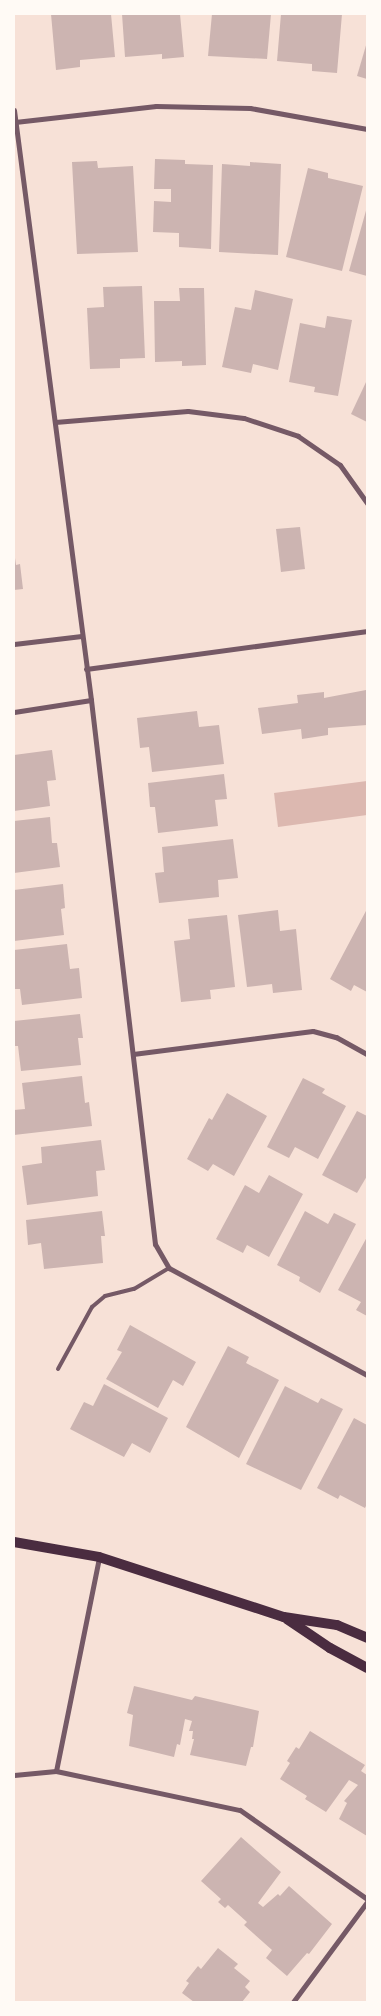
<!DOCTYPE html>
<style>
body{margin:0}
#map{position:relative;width:381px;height:2016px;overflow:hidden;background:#f7e1d7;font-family:"Noto Sans",sans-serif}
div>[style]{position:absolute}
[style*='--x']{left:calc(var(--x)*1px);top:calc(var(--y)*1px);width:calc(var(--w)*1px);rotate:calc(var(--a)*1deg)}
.water>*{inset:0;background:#dcb8b0}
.building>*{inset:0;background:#ccb4b1}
.service>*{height:4px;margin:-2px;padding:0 2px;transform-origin:2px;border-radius:2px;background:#755966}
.minor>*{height:5px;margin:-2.5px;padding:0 2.5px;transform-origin:2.5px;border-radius:2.5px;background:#755966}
.secondary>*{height:10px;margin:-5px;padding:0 5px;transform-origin:5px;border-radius:5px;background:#4a2c40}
span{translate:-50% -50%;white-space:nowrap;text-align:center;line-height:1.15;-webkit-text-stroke:5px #fffaf5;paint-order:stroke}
.frame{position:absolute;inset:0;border:15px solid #fffaf5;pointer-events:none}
</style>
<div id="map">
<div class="water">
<i style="clip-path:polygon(367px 781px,367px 815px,278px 827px,274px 793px)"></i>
</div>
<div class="building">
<i style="clip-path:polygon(51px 14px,111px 14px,115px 57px,80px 60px,80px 67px,56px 70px)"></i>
<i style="clip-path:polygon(122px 14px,180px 14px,184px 57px,162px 59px,162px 54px,125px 57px)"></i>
<i style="clip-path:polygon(212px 14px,271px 14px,267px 59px,208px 56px)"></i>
<i style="clip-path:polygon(281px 14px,342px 14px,337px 73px,312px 71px,312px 64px,277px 61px)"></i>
<i style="clip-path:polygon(367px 42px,367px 79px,357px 76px)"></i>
<i style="clip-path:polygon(155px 159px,185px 160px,185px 164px,213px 165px,211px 249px,179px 247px,179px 233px,153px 232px,154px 201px,171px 202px,171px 189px,154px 189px)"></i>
<i style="clip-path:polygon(97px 161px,98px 168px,133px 166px,138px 252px,77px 254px,72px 162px)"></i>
<i style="clip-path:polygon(250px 162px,281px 164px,278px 255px,219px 252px,222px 164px,250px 166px)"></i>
<i style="clip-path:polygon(308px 168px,328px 173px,328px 178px,363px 186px,342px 271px,286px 257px)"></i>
<i style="clip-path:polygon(367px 207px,367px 276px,349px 271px)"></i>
<i style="clip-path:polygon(142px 286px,145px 358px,120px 359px,120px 368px,90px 369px,87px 308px,104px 307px,103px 287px)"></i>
<i style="clip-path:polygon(179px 288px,204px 288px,206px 365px,182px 366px,182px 361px,155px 362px,154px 301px,180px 301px)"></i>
<i style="clip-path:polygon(255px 290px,293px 299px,278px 370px,253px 364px,251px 373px,222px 367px,235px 307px,251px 310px)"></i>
<i style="clip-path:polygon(327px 316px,352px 320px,338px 396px,314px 392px,315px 387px,289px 382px,300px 323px,325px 328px)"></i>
<i style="clip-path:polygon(367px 380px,367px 422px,351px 414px)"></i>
<i style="clip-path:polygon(300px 527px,305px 569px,281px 572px,276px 529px)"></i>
<i style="clip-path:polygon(15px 558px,16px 565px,20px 564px,23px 589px,14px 590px)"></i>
<i style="clip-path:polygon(366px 690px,367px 725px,328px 728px,328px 735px,302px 739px,301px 729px,262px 734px,258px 708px,298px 703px,297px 695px,324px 692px,324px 698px)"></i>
<i style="clip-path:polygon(197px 711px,199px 727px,219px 725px,224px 764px,152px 772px,149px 747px,140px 748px,137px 718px)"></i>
<i style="clip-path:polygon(52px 750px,56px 780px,47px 781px,50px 806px,14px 811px,14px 755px)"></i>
<i style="clip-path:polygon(224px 774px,227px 799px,215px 800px,218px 826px,158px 833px,155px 807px,150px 807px,148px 783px)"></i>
<i style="clip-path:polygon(50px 817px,52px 843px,57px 843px,60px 867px,14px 873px,14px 821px)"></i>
<i style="clip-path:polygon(233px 839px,238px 878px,218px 880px,219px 897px,159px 903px,155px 873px,164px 872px,162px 847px)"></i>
<i style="clip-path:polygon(63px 884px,65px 908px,61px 909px,64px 935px,14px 941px,14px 890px)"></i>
<i style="clip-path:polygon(367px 909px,367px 992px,354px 985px,351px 991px,330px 979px)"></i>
<i style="clip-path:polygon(278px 910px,280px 931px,296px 929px,302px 990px,273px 993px,272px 984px,247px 987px,238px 915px)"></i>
<i style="clip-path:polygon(227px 915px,235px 987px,210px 990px,211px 999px,181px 1002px,174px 941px,190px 939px,188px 919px)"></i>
<i style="clip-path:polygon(67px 944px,70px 969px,79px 968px,82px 998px,22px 1005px,20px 989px,14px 989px,14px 950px)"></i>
<i style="clip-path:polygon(80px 1014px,83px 1038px,78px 1038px,81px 1065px,21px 1071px,18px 1046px,14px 1046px,14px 1021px)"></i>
<i style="clip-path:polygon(82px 1076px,85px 1103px,89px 1102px,92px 1126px,14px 1135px,14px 1110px,25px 1109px,22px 1083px)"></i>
<i style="clip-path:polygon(303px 1078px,325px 1089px,322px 1093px,346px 1106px,318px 1159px,295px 1147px,289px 1158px,267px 1147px)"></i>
<i style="clip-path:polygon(227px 1093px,267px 1116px,234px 1176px,213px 1164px,208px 1171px,187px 1159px,209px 1118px,212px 1120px)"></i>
<i style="clip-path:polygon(357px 1111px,367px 1116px,367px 1176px,357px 1193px,322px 1175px)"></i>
<i style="clip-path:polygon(101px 1140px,105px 1170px,96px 1171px,98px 1196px,27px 1205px,22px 1166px,42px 1163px,41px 1147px)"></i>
<i style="clip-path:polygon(269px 1175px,303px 1194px,269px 1257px,247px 1245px,243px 1253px,216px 1239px,245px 1185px,259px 1193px)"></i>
<i style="clip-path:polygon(102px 1211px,105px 1236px,101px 1236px,103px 1263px,44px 1269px,41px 1243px,28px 1245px,26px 1220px)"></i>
<i style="clip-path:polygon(305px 1211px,328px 1224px,334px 1213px,356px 1224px,320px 1293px,299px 1281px,300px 1277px,277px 1265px)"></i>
<i style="clip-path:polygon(367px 1237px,367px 1316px,356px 1310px,361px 1302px,338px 1290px)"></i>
<i style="clip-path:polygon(130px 1325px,196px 1362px,183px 1386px,173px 1380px,158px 1408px,106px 1379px,122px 1352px,117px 1350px)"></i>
<i style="clip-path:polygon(228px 1346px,249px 1357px,246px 1363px,279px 1380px,239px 1458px,186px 1427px)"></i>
<i style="clip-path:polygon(104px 1384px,168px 1418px,150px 1453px,132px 1443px,124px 1457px,70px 1429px,84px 1402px,93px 1406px)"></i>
<i style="clip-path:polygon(285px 1386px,318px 1403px,321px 1398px,343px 1409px,301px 1490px,246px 1464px)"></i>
<i style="clip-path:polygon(354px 1418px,367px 1425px,367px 1504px,365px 1508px,340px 1495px,338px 1499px,317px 1488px)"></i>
<i style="clip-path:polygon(134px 1686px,192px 1700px,195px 1696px,259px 1711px,253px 1747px,251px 1747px,246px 1766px,190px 1755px,194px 1739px,192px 1739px,193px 1731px,189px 1731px,192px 1721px,185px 1719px,180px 1745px,177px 1744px,174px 1757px,129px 1746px,133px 1715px,127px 1713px)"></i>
<i style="clip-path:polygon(310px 1731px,365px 1765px,361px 1771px,367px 1775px,367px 1836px,339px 1819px,347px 1803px,344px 1801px,358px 1785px,349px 1780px,326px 1812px,305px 1799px,307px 1796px,280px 1779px,290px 1763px,287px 1761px,296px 1747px,299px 1749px)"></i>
<i style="clip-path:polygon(241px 1837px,281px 1872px,258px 1903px,263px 1907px,278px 1894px,280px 1896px,289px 1886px,332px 1924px,309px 1954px,307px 1953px,287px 1976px,266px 1958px,272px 1950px,244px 1925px,247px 1922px,228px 1905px,225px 1908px,218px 1902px,221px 1899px,201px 1881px)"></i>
<i style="clip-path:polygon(218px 1948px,238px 1964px,234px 1968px,250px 1981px,245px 1987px,250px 1992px,242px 2002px,194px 2002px,182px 1993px,189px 1983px,186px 1981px,198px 1966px,201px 1969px)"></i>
</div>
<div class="service">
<i style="--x:58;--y:1369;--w:71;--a:-61.3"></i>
<i style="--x:92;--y:1307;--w:17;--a:-40"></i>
<i style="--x:105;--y:1296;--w:30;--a:-14"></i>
<i style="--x:134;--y:1289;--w:41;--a:-31"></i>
</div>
<div class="minor">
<i style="--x:14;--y:110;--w:595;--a:82.56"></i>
<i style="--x:91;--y:700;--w:548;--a:83.29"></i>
<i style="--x:155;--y:1244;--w:28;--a:60"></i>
<i style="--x:169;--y:1268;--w:225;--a:28.4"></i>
<i style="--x:15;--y:122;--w:142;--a:-6.5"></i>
<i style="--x:156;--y:106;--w:94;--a:1.2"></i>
<i style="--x:250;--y:108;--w:119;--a:10.2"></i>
<i style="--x:55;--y:422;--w:133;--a:-4.7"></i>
<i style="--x:188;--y:411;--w:56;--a:7.1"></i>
<i style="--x:244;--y:418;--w:57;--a:18.4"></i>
<i style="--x:298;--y:436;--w:51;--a:34.6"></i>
<i style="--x:340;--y:465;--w:47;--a:54.6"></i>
<i style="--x:14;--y:644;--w:68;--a:-6.7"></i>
<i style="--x:86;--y:669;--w:284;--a:-7.7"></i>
<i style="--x:14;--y:712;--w:78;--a:-8.9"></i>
<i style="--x:133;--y:1054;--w:181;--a:-7.3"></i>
<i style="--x:313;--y:1031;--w:24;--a:15"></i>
<i style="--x:336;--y:1037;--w:35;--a:29"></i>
<i style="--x:56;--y:1771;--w:218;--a:-78.6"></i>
<i style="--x:14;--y:1775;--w:42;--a:-5.4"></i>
<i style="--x:56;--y:1771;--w:188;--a:12"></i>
<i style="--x:240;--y:1810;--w:155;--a:35"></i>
<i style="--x:293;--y:2002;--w:124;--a:-53.5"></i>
</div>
<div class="secondary">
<i style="--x:14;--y:1542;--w:86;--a:10"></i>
<i style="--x:99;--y:1557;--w:194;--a:18"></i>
<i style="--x:284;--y:1617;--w:54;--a:8.6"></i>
<i style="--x:337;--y:1625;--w:33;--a:23"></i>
<i style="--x:287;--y:1619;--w:52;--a:34"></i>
<i style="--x:330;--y:1648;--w:42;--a:28.4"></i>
</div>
<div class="frame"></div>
</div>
